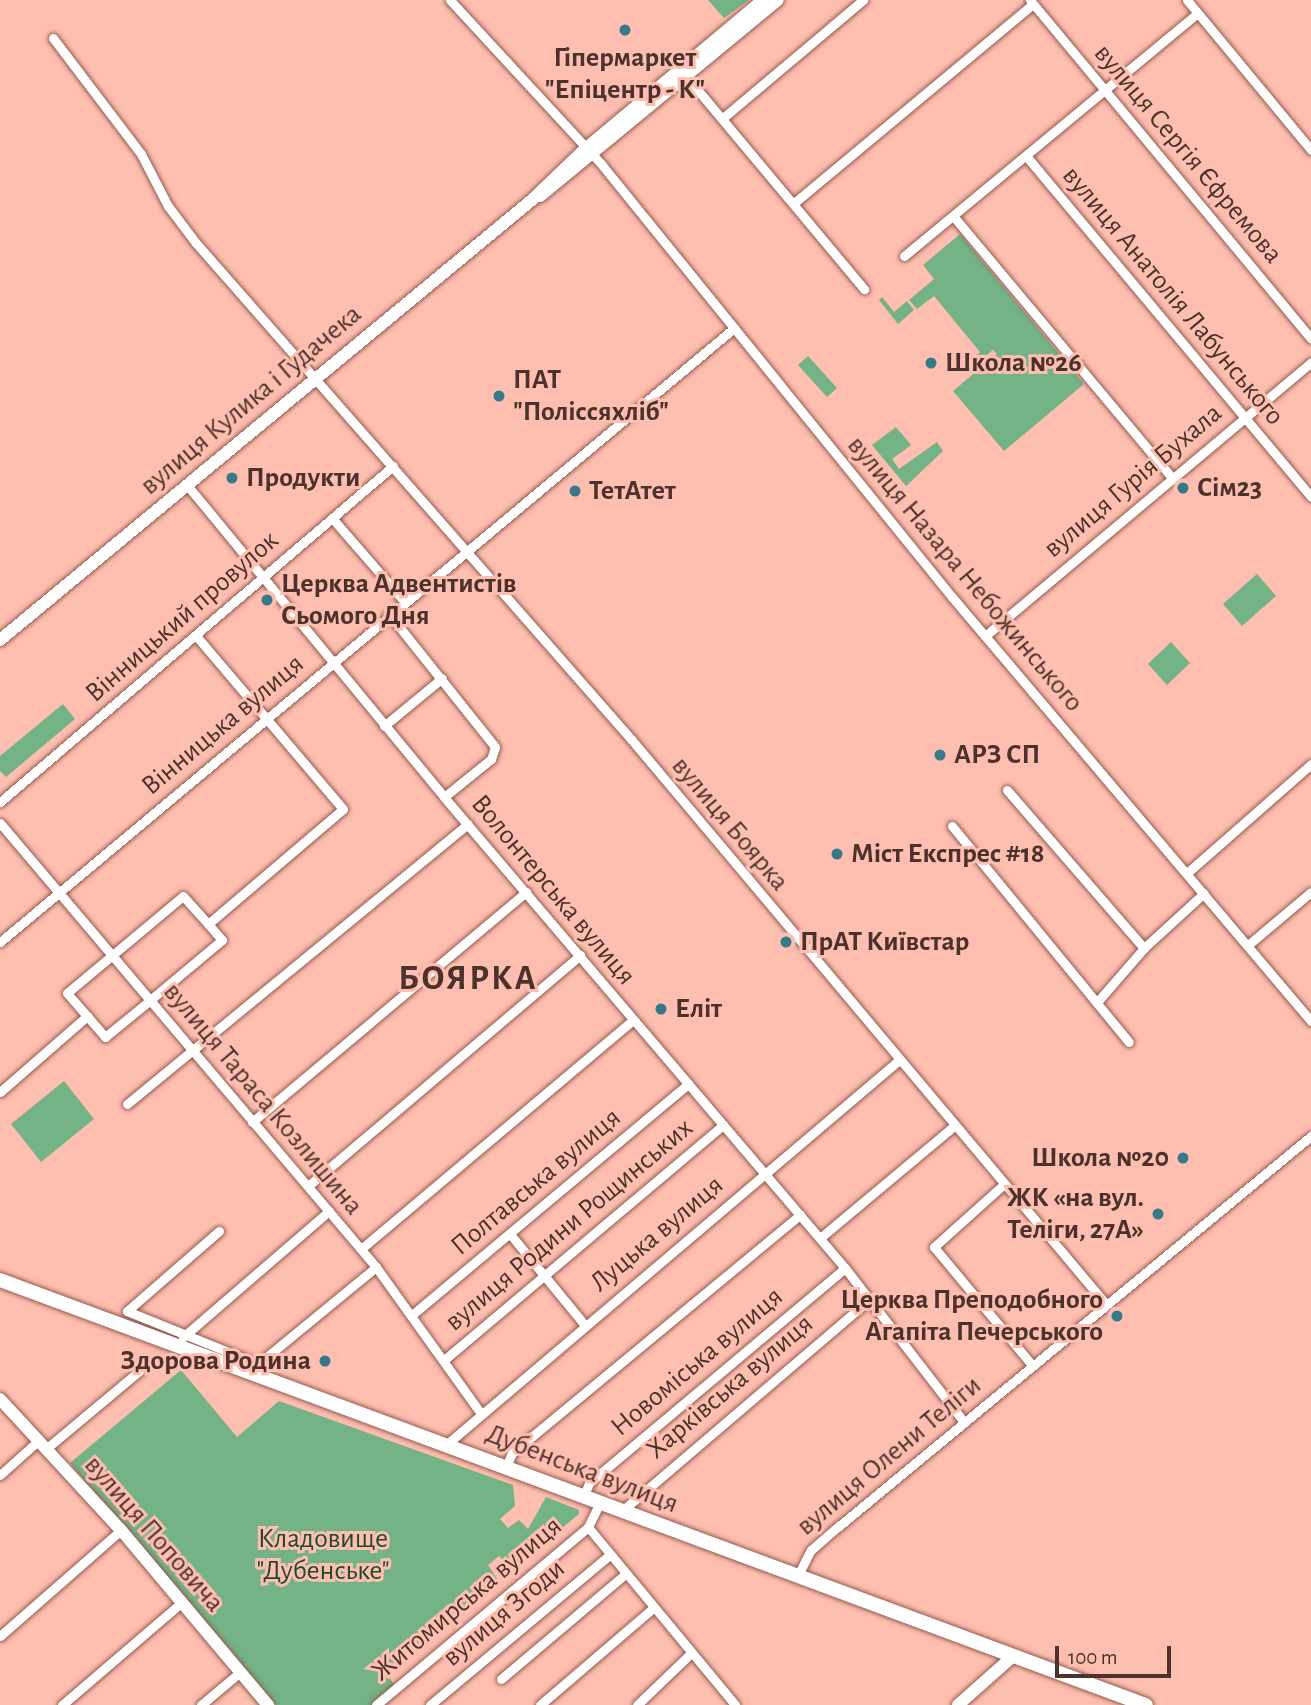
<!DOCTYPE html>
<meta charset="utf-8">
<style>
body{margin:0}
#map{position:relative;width:1311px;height:1705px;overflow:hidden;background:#febeb0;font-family:"Alegreya Sans",sans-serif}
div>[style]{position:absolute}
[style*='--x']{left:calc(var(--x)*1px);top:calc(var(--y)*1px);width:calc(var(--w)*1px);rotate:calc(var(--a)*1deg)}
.green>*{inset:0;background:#73b386}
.roads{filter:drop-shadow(0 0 2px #935b4f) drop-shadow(0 0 2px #935b4f)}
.street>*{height:9px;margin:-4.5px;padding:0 4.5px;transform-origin:4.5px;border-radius:4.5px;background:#fff}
.secondary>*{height:12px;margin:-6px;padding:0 6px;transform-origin:6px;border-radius:6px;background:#fff}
.primary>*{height:14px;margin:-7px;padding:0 7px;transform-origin:7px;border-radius:7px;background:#fff}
.dots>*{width:19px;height:19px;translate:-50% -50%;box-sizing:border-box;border:4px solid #febeb0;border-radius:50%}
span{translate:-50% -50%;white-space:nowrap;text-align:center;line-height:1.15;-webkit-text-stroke:6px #febeb0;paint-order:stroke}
.poi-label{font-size:28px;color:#4b322c;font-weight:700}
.left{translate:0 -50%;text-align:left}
.right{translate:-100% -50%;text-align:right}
.street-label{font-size:28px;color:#4b322c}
.park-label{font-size:28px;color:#1c4b2d}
.district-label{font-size:35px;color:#4b322c;font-weight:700;letter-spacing:2px}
.scale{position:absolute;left:1055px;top:1646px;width:116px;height:32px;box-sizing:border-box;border:4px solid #4b322c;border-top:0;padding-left:9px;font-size:21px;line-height:24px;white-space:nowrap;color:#4b322c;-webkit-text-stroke:5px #febeb0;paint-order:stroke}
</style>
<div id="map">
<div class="green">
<i style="clip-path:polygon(708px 0,749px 0,724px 18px)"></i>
<i style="clip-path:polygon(960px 234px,1084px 384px,1004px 451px,953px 391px,997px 354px,993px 350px,968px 371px,964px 366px,980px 352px,934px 296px,917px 309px,909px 300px,934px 279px,923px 265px)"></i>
<i style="clip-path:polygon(882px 297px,894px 312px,907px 301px,914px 310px,898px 324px,879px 300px)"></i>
<i style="clip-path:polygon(808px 356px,837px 388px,827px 397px,798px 365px)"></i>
<i style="clip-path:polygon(896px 427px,911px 445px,892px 459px,899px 469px,937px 442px,943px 451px,906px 486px,872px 445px)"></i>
<i style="clip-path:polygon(1257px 574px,1276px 596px,1242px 626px,1223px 604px)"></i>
<i style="clip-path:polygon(1171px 642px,1190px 663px,1167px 685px,1148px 664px)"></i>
<i style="clip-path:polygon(63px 704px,75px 719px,6px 777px,0 771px,0 756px)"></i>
<i style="clip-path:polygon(64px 1081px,94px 1119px,41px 1162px,11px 1124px)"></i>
<i style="clip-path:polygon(181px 1370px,237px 1437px,279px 1401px,513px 1485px,515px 1506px,500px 1519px,508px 1528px,519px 1520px,528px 1529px,546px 1497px,579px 1510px,579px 1514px,511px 1570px,499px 1556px,488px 1565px,498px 1580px,386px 1673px,396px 1687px,374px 1705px,276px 1705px,70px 1463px)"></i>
</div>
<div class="roads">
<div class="street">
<i style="--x:450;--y:0;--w:224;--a:47.3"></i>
<i style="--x:602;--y:165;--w:556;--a:50.99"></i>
<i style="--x:952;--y:597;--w:556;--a:49.75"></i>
<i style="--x:1030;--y:0;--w:440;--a:50.3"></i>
<i style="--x:1187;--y:0;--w:195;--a:50.4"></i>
<i style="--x:53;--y:38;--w:146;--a:52.8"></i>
<i style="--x:141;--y:154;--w:59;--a:62.6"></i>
<i style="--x:168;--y:206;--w:46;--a:52.9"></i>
<i style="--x:196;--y:243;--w:660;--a:48.75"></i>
<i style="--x:631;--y:739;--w:737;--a:49.96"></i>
<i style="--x:686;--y:76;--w:278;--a:50.1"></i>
<i style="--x:724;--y:117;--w:182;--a:-40.1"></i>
<i style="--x:1027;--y:157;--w:443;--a:50.1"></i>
<i style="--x:794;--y:203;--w:311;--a:-39.8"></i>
<i style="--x:954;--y:217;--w:340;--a:50.1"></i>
<i style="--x:904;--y:256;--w:381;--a:-39.6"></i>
<i style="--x:187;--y:485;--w:404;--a:50.5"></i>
<i style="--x:444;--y:797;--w:619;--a:49.59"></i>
<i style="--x:845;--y:1268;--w:195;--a:52.3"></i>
<i style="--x:332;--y:518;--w:110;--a:49.1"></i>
<i style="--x:389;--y:614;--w:170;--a:51.4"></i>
<i style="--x:495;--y:747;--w:13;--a:108"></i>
<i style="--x:491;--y:759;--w:60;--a:141"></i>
<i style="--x:985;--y:636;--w:426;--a:-40"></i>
<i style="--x:384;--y:726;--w:75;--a:-39.6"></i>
<i style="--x:1007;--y:790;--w:209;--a:49.1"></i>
<i style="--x:0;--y:802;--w:517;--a:-40.53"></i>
<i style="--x:0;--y:823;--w:582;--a:49.74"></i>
<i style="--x:376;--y:1267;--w:178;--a:54.4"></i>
<i style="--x:952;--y:826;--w:279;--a:50.7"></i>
<i style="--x:1187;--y:873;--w:165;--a:-41.3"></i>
<i style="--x:0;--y:942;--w:957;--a:-39.91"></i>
<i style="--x:1248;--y:945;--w:82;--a:-40.1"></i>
<i style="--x:1098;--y:1001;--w:70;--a:-49"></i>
<i style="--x:1144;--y:948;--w:81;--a:-42.5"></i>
<i style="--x:87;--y:1016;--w:30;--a:-131"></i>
<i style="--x:67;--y:993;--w:151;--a:-39.9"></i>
<i style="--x:183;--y:896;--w:38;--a:48"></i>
<i style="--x:0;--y:1092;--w:116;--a:-41.1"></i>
<i style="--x:87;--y:1016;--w:28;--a:49"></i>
<i style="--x:105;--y:1037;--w:57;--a:-39.3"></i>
<i style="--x:149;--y:1001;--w:95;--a:-39.9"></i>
<i style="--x:222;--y:940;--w:21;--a:-131"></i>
<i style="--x:208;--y:924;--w:177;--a:-40.4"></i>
<i style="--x:343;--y:809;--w:226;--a:-130.3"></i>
<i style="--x:127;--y:1104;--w:441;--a:-39.4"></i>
<i style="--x:252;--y:1122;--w:358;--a:-40"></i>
<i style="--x:1003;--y:1185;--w:93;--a:138.1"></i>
<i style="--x:934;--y:1247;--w:153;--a:50.3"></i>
<i style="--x:308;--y:1186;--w:357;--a:-40.3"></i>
<i style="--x:219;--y:1231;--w:122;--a:139"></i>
<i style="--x:127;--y:1311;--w:141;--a:22"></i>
<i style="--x:258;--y:1364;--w:153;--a:-39.4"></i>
<i style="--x:510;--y:1234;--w:117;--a:50.6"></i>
<i style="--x:820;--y:1238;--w:175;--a:-39.9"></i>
<i style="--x:361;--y:1249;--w:356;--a:-40.1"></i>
<i style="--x:413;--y:1314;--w:359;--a:-39.9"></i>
<i style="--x:183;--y:1337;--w:193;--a:-40.8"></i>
<i style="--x:444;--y:1360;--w:365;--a:-40.1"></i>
<i style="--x:447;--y:1444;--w:592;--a:-40.34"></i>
<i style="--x:47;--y:1448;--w:120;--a:-39.9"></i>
<i style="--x:506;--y:1466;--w:14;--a:-65"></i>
<i style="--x:512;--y:1453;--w:374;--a:-39.6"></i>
<i style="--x:0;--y:1475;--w:52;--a:-41.9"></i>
<i style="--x:584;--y:1495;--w:13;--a:-67"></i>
<i style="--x:589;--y:1483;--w:334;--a:-40"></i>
<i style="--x:623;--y:1510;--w:322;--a:-40.5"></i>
<i style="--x:588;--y:1527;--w:231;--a:50.4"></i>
<i style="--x:797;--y:1577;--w:30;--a:-63"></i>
<i style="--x:811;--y:1550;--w:37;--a:-41"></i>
<i style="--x:839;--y:1526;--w:612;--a:-39.57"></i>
<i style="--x:0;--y:1636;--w:161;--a:-41.2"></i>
<i style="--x:501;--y:1679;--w:161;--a:-40.2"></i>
<i style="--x:62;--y:1705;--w:158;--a:-40.6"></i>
<i style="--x:201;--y:1705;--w:51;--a:-40.2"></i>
<i style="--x:376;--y:1705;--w:277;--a:-40"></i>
<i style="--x:588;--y:1527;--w:28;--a:-64"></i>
<i style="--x:430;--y:1705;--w:232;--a:-39.9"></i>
<i style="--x:540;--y:1705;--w:148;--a:-40.6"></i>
<i style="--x:637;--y:1705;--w:74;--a:-43.9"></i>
</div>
<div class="secondary">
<i style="--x:540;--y:196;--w:308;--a:-39.5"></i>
<i style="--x:0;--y:640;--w:692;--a:-39.6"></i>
<i style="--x:533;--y:199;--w:71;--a:-43.9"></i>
<i style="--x:584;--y:150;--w:234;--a:-40"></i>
<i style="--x:0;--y:1399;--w:178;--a:47.3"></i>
<i style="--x:121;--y:1530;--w:229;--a:50"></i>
<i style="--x:958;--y:1705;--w:72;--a:-41.6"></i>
</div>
<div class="primary">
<i style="--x:0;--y:1280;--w:1222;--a:20.35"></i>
</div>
</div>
<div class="dots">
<i style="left:625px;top:30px;background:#357a88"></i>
<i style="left:931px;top:363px;background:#357a88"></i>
<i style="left:499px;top:396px;background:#357a88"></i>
<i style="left:232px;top:478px;background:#357a88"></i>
<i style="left:1183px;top:488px;background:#357a88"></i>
<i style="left:575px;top:491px;background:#357a88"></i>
<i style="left:267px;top:600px;background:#357a88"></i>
<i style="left:940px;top:755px;background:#357a88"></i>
<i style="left:837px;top:854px;background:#357a88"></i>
<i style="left:786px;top:942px;background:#357a88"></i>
<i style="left:661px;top:1009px;background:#357a88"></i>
<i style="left:1183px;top:1158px;background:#357a88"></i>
<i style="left:1158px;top:1214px;background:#357a88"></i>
<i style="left:1117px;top:1316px;background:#357a88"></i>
<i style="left:325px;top:1361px;background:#357a88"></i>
</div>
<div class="poi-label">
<span style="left:625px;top:74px">Гіпермаркет<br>"Епіцентр - К"</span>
<span class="left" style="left:945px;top:363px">Школа №26</span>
<span class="left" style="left:513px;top:396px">ПАТ<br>"Поліссяхліб"</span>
<span class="left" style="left:246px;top:478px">Продукти</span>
<span class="left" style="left:1197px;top:488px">Сім23</span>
<span class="left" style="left:589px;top:491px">ТетАтет</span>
<span class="left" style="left:281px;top:600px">Церква Адвентистів<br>Сьомого Дня</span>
<span class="left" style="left:954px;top:755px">АРЗ СП</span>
<span class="left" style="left:851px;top:854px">Міст Експрес #18</span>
<span class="left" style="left:800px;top:942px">ПрАТ Київстар</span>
<span class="left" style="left:675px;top:1009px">Еліт</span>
<span class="right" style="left:1169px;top:1158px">Школа №20</span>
<span class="right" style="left:1144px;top:1214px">ЖК «на вул.<br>Теліги, 27А»</span>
<span class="right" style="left:1103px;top:1316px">Церква Преподобного<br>Агапіта Печерського</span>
<span class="right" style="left:311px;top:1361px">Здорова Родина</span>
</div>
<div class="street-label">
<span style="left:1188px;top:154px;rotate:50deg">вулиця Сергія Єфремова</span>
<span style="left:1173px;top:296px;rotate:50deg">вулиця Анатолія Лабунського</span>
<span style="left:251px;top:400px;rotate:-40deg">вулиця Кулика і Гудачека</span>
<span style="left:1133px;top:481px;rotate:-40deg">вулиця Гурія Бухала</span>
<span style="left:965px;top:574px;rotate:50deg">вулиця Назара Небожинського</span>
<span style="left:182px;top:617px;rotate:-41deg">Вінницький провулок</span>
<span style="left:223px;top:725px;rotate:-40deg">Вінницька вулиця</span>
<span style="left:730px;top:824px;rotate:50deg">вулиця Боярка</span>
<span style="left:553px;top:890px;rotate:50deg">Волонтерська вулиця</span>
<span style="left:263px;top:1099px;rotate:50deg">вулиця Тараса Козлишина</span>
<span style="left:536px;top:1182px;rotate:-40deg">Полтавська вулиця</span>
<span style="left:569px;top:1225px;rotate:-40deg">вулиця Родини Рощинських</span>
<span style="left:657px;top:1234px;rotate:-40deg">Луцька вулиця</span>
<span style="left:697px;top:1362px;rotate:-40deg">Новоміська вулиця</span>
<span style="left:730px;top:1387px;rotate:-40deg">Харківська вулиця</span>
<span style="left:889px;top:1456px;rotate:-40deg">вулиця Олени Теліги</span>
<span style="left:582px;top:1469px;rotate:21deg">Дубенська вулиця</span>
<span style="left:154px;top:1534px;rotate:49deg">вулиця Поповича</span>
<span style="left:467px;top:1599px;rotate:-40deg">Житомирська вулиця</span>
<span style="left:504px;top:1613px;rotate:-40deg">вулиця Згоди</span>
</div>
<div class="park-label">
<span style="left:323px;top:1555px">Кладовище<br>"Дубенське"</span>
</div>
<div class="district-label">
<span style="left:468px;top:979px">БОЯРКА</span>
</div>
<div class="scale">100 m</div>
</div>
